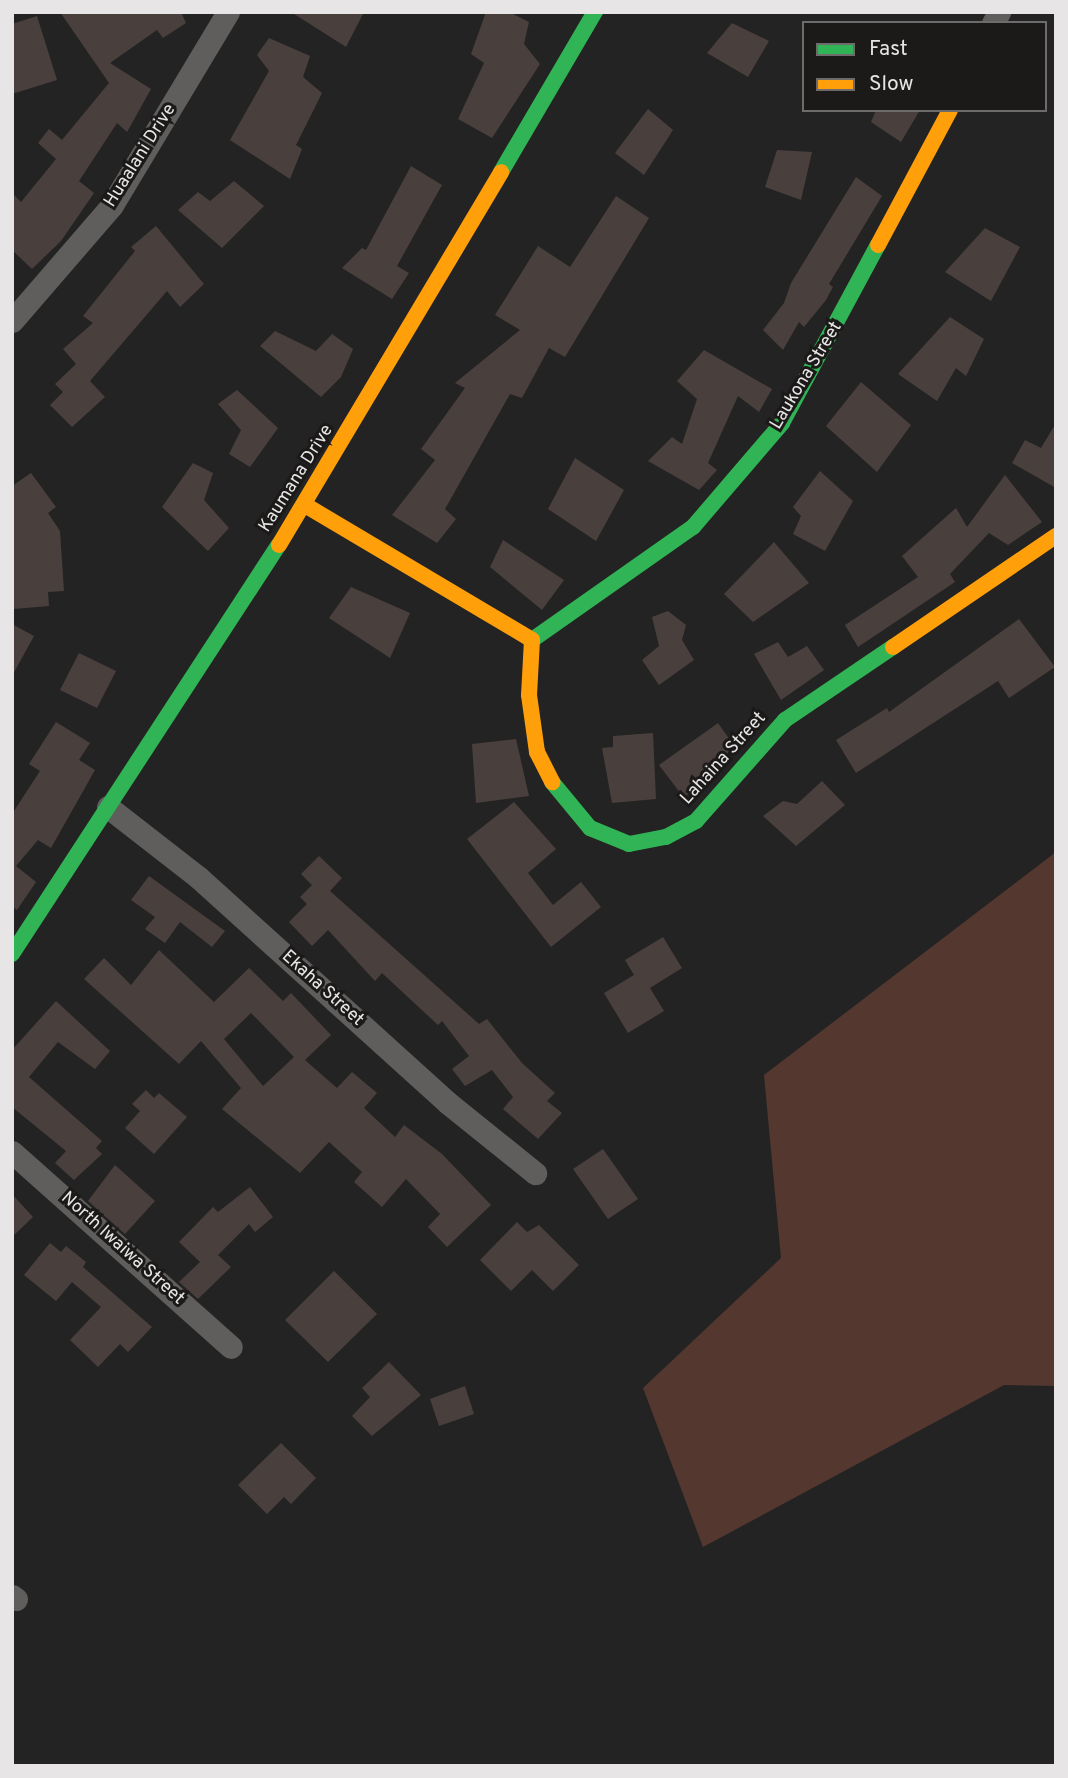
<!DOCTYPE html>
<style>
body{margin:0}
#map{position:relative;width:1068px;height:1778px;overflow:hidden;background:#242323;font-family:Overpass,sans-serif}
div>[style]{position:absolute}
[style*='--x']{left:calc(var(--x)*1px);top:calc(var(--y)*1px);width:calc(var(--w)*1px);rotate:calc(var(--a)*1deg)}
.green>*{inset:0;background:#54382f}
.building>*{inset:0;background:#493f3d}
.street>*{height:23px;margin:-11.5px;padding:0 11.5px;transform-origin:11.5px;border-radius:11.5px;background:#5f5e5d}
.fast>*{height:16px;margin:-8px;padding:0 8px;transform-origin:8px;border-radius:8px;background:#30b455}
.slow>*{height:16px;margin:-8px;padding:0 8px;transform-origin:8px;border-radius:8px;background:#ff9f0a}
span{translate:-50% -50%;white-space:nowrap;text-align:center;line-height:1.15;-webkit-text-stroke:6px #1c1919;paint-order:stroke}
.street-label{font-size:18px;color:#e7e5e5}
.frame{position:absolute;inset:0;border:14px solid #e7e5e5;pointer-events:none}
.legend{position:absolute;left:802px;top:21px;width:245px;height:91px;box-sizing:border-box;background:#1c1919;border:2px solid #6d6b6b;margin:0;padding:9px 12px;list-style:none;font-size:21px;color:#e7e5e5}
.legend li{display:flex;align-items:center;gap:14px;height:35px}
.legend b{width:35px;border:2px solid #6d6b6b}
</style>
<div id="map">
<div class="green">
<i style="clip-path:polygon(1056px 852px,1056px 1386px,1004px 1385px,703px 1547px,643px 1388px,781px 1258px,764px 1075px)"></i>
</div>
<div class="building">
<i style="clip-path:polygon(60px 12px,181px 12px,186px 23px,163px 38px,157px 30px,110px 63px,151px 89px,127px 132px,117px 123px,79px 181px,94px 193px,61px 241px,32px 269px,12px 250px,12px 193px,21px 202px,56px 159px,38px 143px,49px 129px,62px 140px,109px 83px)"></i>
<i style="clip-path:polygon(291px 12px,364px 12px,346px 47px)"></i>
<i style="clip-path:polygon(486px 12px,509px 12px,529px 22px,524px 44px,540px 64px,492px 138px,458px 119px,484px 63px,471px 54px)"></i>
<i style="clip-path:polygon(37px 16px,57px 80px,12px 94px,12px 24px)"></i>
<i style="clip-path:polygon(732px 23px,769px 41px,748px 77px,707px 53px)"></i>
<i style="clip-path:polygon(269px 38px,310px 56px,303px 77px,322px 93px,296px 145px,302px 149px,290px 179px,230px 140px,269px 71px,257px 55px)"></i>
<i style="clip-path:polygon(648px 109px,673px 130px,644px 175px,615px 153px)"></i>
<i style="clip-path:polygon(876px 110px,920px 110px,901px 142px,871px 122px)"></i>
<i style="clip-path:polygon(777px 150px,812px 152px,801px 200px,765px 187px)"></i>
<i style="clip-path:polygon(411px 166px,442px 185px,397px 266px,409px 273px,392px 299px,342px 268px,362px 248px,366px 250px)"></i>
<i style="clip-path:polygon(856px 177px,882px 196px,829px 284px,833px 287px,826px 300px,804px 327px,799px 322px,783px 350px,763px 330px,784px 303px,791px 283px)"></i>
<i style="clip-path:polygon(234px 181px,264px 206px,222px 248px,178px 210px,198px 192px,210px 201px)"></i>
<i style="clip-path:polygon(616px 196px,649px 218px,565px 357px,549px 348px,522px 398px,510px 394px,445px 509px,456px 519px,437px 543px,392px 515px,435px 460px,421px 449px,465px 388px,455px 383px,520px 330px,495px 315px,538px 246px,570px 267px)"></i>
<i style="clip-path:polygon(156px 226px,204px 284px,180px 307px,167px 291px,90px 381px,105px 397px,72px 427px,50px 405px,63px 392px,55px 384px,76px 364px,63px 349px,93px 323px,83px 316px,135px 251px,131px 247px)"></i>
<i style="clip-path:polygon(985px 228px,1020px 247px,991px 301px,945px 272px)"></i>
<i style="clip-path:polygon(950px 317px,984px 339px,966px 376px,956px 368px,937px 401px,898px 374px)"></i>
<i style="clip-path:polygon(275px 331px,316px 351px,332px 334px,353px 349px,341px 377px,321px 397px,260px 346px)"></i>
<i style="clip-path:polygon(704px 350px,772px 389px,759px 412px,738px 396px,708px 463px,717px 470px,699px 490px,648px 461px,672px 437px,682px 444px,697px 399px,677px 381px)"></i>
<i style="clip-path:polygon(861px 382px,911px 425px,877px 472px,826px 426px)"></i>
<i style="clip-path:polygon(237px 390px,278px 428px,250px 467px,229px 454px,241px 430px,218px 404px)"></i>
<i style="clip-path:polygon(1056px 423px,1056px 488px,1012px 463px,1025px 440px,1041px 448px)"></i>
<i style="clip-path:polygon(575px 458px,624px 490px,596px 541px,548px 509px)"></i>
<i style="clip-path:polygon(193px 463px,213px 473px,204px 500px,229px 528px,208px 551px,162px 507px)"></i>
<i style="clip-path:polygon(820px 471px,853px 501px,825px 551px,793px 534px,801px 516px,793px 507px)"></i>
<i style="clip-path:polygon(31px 473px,56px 507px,48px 513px,60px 531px,64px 591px,48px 592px,49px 606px,14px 609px,12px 486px)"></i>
<i style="clip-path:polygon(1005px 475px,1042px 522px,1008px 545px,989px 533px,950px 574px,955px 582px,858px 647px,845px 625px,918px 577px,902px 556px,956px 508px,967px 527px)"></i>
<i style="clip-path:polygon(503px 540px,564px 580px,542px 610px,490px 567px)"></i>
<i style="clip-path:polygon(774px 542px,809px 583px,753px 622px,724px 594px)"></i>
<i style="clip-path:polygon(351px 587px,410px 613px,390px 658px,329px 618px)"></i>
<i style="clip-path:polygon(668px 611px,686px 625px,682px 640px,694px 660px,659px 685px,642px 660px,659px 646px,652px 617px)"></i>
<i style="clip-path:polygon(1019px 619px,1055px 667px,1009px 698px,998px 681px,856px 773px,836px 740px,887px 708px,889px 712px)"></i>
<i style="clip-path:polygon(12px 624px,34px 636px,12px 676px)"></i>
<i style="clip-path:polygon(778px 642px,788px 657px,807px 646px,824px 670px,781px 700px,754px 654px)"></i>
<i style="clip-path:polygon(79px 653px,116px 671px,97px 708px,60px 690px)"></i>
<i style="clip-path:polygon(56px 722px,90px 743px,79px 760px,95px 770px,51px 848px,38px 840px,16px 866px,36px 882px,17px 910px,12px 906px,12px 814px,40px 771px,29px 764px)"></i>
<i style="clip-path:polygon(718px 723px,735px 747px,684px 798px,659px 765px)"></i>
<i style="clip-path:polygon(653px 733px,656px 799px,612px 803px,602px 748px,613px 747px,613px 736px)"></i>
<i style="clip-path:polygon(516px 739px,529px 796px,476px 803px,472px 744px)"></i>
<i style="clip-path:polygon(822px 781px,845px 805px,796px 846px,763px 816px,783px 801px,797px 804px)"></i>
<i style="clip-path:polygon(514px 802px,556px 849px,528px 873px,553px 905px,581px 882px,601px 907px,551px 947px,467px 839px)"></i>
<i style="clip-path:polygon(319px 856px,342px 878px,330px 891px,479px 1024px,487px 1019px,522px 1063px,555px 1093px,547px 1101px,562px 1113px,538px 1139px,503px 1109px,513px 1097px,492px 1070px,465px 1086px,452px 1069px,469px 1056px,442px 1021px,438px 1025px,382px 973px,375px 981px,328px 930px,312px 946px,289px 922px,307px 904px,300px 897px,312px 885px,301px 874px)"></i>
<i style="clip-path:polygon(149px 876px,225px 931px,212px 947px,180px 922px,165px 943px,145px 929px,155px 917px,131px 900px)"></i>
<i style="clip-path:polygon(663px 937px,682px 968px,650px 988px,664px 1011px,628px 1033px,604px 993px,634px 975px,625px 960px)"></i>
<i style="clip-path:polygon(evenodd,159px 950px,214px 1002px,249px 968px,283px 1001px,291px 993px,331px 1035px,305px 1060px,337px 1088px,352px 1072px,377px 1093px,364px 1108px,395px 1137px,404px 1125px,442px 1154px,491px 1205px,447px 1247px,428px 1227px,440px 1214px,406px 1179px,382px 1207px,354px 1182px,362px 1172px,329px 1142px,300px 1173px,222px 1109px,241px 1088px,201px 1041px,179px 1064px,84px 979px,104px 958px,131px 985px,159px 950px,251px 1013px,294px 1057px,263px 1086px,224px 1039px,251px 1013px)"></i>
<i style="clip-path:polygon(56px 1001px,110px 1051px,95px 1069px,58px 1042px,29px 1077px,102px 1141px,96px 1148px,102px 1154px,74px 1180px,55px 1163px,66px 1151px,12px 1107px,12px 1050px)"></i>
<i style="clip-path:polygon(146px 1090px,154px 1098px,159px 1093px,187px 1117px,154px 1154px,125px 1128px,140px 1111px,132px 1104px)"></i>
<i style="clip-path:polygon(603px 1149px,638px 1199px,608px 1219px,573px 1169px)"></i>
<i style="clip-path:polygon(115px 1165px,155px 1201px,125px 1234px,88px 1201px)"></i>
<i style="clip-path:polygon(250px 1187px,273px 1217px,255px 1232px,249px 1224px,218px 1255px,231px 1267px,198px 1299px,179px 1282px,200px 1262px,179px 1242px,213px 1207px,218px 1212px)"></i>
<i style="clip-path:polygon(12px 1194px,33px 1217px,12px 1237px)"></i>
<i style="clip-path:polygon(517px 1222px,527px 1232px,539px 1225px,579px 1265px,553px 1291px,532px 1270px,511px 1291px,480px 1260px)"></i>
<i style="clip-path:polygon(50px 1243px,61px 1252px,66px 1246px,86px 1262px,83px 1267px,152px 1327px,128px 1352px,120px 1344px,98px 1367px,70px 1340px,101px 1307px,72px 1282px,56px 1301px,24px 1275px)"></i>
<i style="clip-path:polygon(334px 1271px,377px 1314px,328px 1362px,285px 1320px)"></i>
<i style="clip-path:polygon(389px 1362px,421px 1395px,372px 1436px,352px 1416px,370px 1397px,362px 1388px)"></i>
<i style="clip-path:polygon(465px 1386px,474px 1414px,439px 1426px,430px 1399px)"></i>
<i style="clip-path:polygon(281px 1443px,316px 1478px,291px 1504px,284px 1497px,267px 1514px,238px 1485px)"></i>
</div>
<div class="street">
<i style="--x:993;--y:23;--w:13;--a:-61"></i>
<i style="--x:12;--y:321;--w:153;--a:-49.2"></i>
<i style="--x:112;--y:205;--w:225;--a:-59"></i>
<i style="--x:108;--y:807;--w:114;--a:37.9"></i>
<i style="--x:198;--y:877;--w:337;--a:42.1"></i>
<i style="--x:448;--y:1103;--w:112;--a:38.8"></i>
<i style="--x:12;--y:1152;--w:293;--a:41.7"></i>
<i style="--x:12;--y:1596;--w:5;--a:37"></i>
</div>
<div class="fast">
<i style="--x:501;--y:172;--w:186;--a:-59.6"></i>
<i style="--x:532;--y:640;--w:197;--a:-35.1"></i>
<i style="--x:693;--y:527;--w:137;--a:-49.4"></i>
<i style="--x:782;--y:423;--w:202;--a:-61.7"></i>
<i style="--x:552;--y:782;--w:60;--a:50.4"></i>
<i style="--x:590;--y:828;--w:42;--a:22.3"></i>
<i style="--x:629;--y:844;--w:38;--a:-11"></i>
<i style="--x:666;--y:837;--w:34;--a:-28"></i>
<i style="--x:696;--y:821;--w:135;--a:-48.6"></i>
<i style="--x:785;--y:720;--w:130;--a:-34.1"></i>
<i style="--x:12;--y:954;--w:488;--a:-56.9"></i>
</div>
<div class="slow">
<i style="--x:878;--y:245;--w:153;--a:-61.9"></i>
<i style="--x:305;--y:505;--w:264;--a:30.7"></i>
<i style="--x:532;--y:640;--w:55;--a:93.1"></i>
<i style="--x:529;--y:695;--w:58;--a:82"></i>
<i style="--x:537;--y:752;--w:34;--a:63"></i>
<i style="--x:279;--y:545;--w:434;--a:-59.2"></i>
<i style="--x:893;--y:647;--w:197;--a:-34.3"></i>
</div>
<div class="street-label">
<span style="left:141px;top:156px;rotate:-58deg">Huaalani Drive</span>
<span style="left:807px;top:376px;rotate:-59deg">Laukona Street</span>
<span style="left:297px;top:479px;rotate:-58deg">Kaumana Drive</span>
<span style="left:724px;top:759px;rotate:-48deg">Lahaina Street</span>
<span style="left:322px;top:989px;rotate:42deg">Ekaha Street</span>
<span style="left:122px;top:1249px;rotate:42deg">North Iwaiwa Street</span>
</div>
<div class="frame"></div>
<ul class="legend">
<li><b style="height:9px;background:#30b455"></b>Fast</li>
<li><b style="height:9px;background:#ff9f0a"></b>Slow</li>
</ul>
</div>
